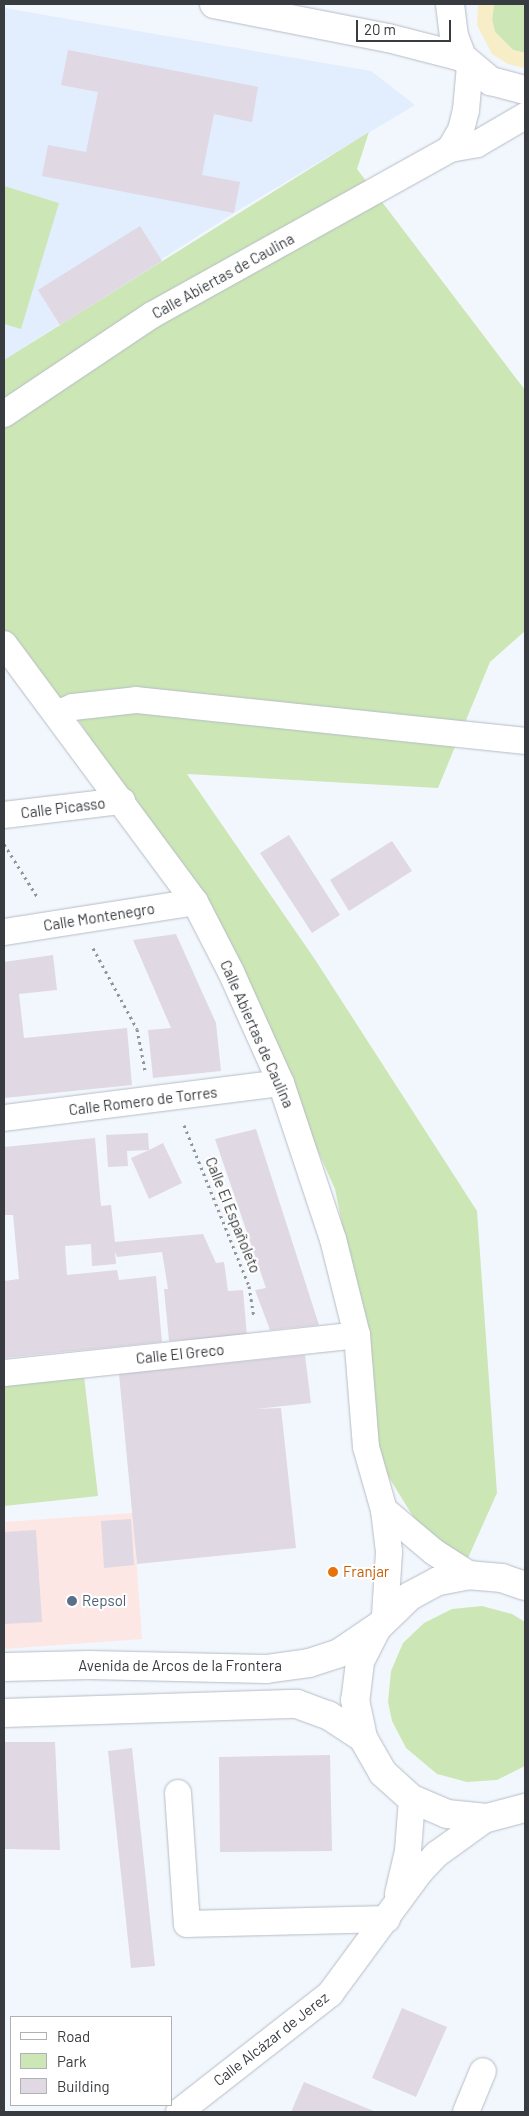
<!DOCTYPE html>
<meta charset="utf-8">
<style>
body{margin:0}
#map{position:relative;width:529px;height:2116px;overflow:hidden;background:#f2f7fd;font-family:Barlow,sans-serif}
div>[style]{position:absolute}
[style*='--x']{left:calc(var(--x)*1px);top:calc(var(--y)*1px);width:calc(var(--w)*1px);rotate:calc(var(--a)*1deg)}
.commercial>*{inset:0;background:#fce7e5}
.built>*{inset:0;background:#e2edfe}
.green>*{inset:0;background:#cce7b5}
.sand>*{inset:0;background:#f7edc7}
.building>*{inset:0;background:#e0d8e2}
.path>*{height:3px;margin-top:-1.5px;transform-origin:0;background:repeating-linear-gradient(90deg,#92969b 0 2.5px,transparent 0 6.5px)}
.roads{filter:drop-shadow(0 0 1px #b6bcc6) drop-shadow(0 0 1px #b6bcc6)}
.street>*{height:26px;margin:-13px;padding:0 13px;transform-origin:13px;border-radius:13px;background:#fff}
.primary>*{height:28px;margin:-14px;padding:0 14px;transform-origin:14px;border-radius:14px;background:#fff}
.dots>*{width:14px;height:14px;translate:-50% -50%;box-sizing:border-box;border:2px solid #fff;border-radius:50%}
span{translate:-50% -50%;white-space:nowrap;text-align:center;line-height:1.15;-webkit-text-stroke:4.5px #fff;paint-order:stroke}
.street-label{font-size:15px;color:#383b3f}
.food-label{font-size:15px;color:#c56008}
.left{translate:0 -50%;text-align:left}
.service-label{font-size:15px;color:#4e5e75}
.frame{position:absolute;inset:0;border:5px solid #383b3f;pointer-events:none}
.legend{position:absolute;left:10px;top:2016px;width:162px;height:90px;box-sizing:border-box;background:#fff;border:1px solid #afb1b2;margin:0;padding:6px 9px;list-style:none;font-size:15px;color:#383b3f}
.legend li{display:flex;align-items:center;gap:10px;height:25px}
.legend b{width:25px;border:1px solid #afb1b2}
.scale{position:absolute;left:356px;top:20px;width:95px;height:22px;box-sizing:border-box;border:2px solid #383b3f;border-top:0;padding-left:6px;font-size:15px;line-height:18px;white-space:nowrap;color:#383b3f;-webkit-text-stroke:4px #fff;paint-order:stroke}
</style>
<div id="map">
<div class="commercial">
<i style="clip-path:polygon(133px 1513px,142px 1639px,4px 1649px,4px 1522px)"></i>
</div>
<div class="built">
<i style="clip-path:polygon(4px 8px,371px 71px,415px 105px,234px 213px,4px 360px)"></i>
</div>
<div class="green">
<i style="clip-path:polygon(494px 4px,525px 4px,525px 53px,513px 50px,495px 32px,492px 20px)"></i>
<i style="clip-path:polygon(369px 132px,357px 169px,525px 390px,525px 631px,490px 662px,438px 788px,187px 774px,316px 961px,477px 1211px,497px 1493px,468px 1558px,422px 1531px,372px 1450px,363px 1329px,335px 1189px,222px 938px,69px 706px,4px 643px,4px 360px)"></i>
<i style="clip-path:polygon(4px 186px,59px 203px,21px 329px,4px 324px)"></i>
<i style="clip-path:polygon(84px 1376px,98px 1496px,4px 1506px,4px 1384px)"></i>
<i style="clip-path:polygon(482px 1606px,512px 1614px,525px 1622px,525px 1766px,497px 1780px,467px 1782px,437px 1774px,406px 1748px,392px 1721px,388px 1702px,391px 1671px,403px 1643px,424px 1623px,452px 1609px)"></i>
</div>
<div class="sand">
<i style="clip-path:polygon(478px 4px,494px 4px,492px 20px,495px 32px,513px 50px,525px 53px,525px 68px,508px 64px,492px 54px,477px 25px)"></i>
</div>
<div class="building">
<i style="clip-path:polygon(68px 50px,258px 87px,252px 122px,214px 114px,202px 175px,240px 182px,234px 213px,42px 176px,48px 145px,86px 152px,98px 92px,61px 85px)"></i>
<i style="clip-path:polygon(140px 226px,162px 261px,60px 325px,38px 290px)"></i>
<i style="clip-path:polygon(289px 835px,340px 915px,312px 933px,260px 853px)"></i>
<i style="clip-path:polygon(392px 841px,412px 871px,349px 911px,330px 880px)"></i>
<i style="clip-path:polygon(176px 934px,216px 1023px,221px 1071px,153px 1078px,148px 1030px,171px 1028px,133px 940px)"></i>
<i style="clip-path:polygon(53px 955px,57px 990px,19px 994px,24px 1038px,127px 1028px,132px 1085px,4px 1098px,4px 962px)"></i>
<i style="clip-path:polygon(256px 1129px,319px 1325px,270px 1330px,255px 1290px,266px 1288px,215px 1139px)"></i>
<i style="clip-path:polygon(148px 1133px,149px 1150px,163px 1143px,182px 1183px,149px 1199px,131px 1158px,149px 1150px,127px 1151px,128px 1166px,108px 1167px,106px 1135px)"></i>
<i style="clip-path:polygon(95px 1138px,101px 1206px,111px 1205px,115px 1242px,203px 1234px,216px 1263px,224px 1262px,228px 1291px,243px 1290px,247px 1336px,169px 1341px,164px 1289px,168px 1289px,162px 1252px,117px 1257px,115px 1251px,116px 1264px,92px 1266px,91px 1244px,65px 1246px,67px 1275px,117px 1270px,119px 1280px,156px 1276px,162px 1342px,4px 1358px,4px 1281px,19px 1279px,13px 1215px,4px 1215px,4px 1147px)"></i>
<i style="clip-path:polygon(305px 1355px,311px 1403px,256px 1409px,281px 1408px,296px 1548px,137px 1564px,119px 1374px)"></i>
<i style="clip-path:polygon(131px 1519px,134px 1565px,104px 1568px,101px 1521px)"></i>
<i style="clip-path:polygon(36px 1530px,42px 1622px,4px 1624px,4px 1532px)"></i>
<i style="clip-path:polygon(4px 1742px,55px 1742px,60px 1850px,4px 1849px)"></i>
<i style="clip-path:polygon(132px 1748px,155px 1966px,131px 1968px,108px 1751px)"></i>
<i style="clip-path:polygon(330px 1755px,332px 1851px,220px 1852px,219px 1757px)"></i>
<i style="clip-path:polygon(402px 2008px,447px 2027px,416px 2097px,372px 2078px)"></i>
<i style="clip-path:polygon(304px 2082px,376px 2112px,291px 2112px)"></i>
</div>
<div class="path">
<i style="--x:4;--y:844;--w:64;--a:57.8"></i>
<i style="--x:93;--y:948;--w:92;--a:61.5"></i>
<i style="--x:137;--y:1029;--w:42;--a:79"></i>
<i style="--x:184;--y:1125;--w:174;--a:68"></i>
<i style="--x:249;--y:1286;--w:30;--a:81"></i>
</div>
<div class="roads">
<div class="street">
<i style="--x:450;--y:149;--w:22;--a:-60"></i>
<i style="--x:461;--y:130;--w:21;--a:-76"></i>
<i style="--x:466;--y:110;--w:44;--a:-84.8"></i>
<i style="--x:4;--y:414;--w:178;--a:-33.8"></i>
<i style="--x:152;--y:315;--w:341;--a:-29.1"></i>
<i style="--x:450;--y:149;--w:27;--a:-10"></i>
<i style="--x:477;--y:144;--w:56;--a:-30.3"></i>
<i style="--x:4;--y:644;--w:321;--a:53.5"></i>
<i style="--x:195;--y:902;--w:79;--a:62.8"></i>
<i style="--x:231;--y:972;--w:122;--a:65.8"></i>
<i style="--x:281;--y:1083;--w:164;--a:71.6"></i>
<i style="--x:333;--y:1239;--w:99;--a:76"></i>
<i style="--x:357;--y:1335;--w:112;--a:85.4"></i>
<i style="--x:366;--y:1447;--w:66;--a:74.1"></i>
<i style="--x:384;--y:1510;--w:42;--a:83.2"></i>
<i style="--x:389;--y:1552;--w:64;--a:93.6"></i>
<i style="--x:57;--y:714;--w:17;--a:-24"></i>
<i style="--x:73;--y:707;--w:63;--a:-6.3"></i>
<i style="--x:136;--y:700;--w:391;--a:6"></i>
<i style="--x:4;--y:815;--w:119;--a:-6.8"></i>
<i style="--x:4;--y:932;--w:193;--a:-8.9"></i>
<i style="--x:4;--y:1118;--w:279;--a:-7.2"></i>
<i style="--x:4;--y:1373;--w:355;--a:-6.1"></i>
<i style="--x:384;--y:1510;--w:65;--a:40"></i>
<i style="--x:434;--y:1552;--w:43;--a:32.6"></i>
<i style="--x:178;--y:1793;--w:131;--a:86.1"></i>
<i style="--x:187;--y:1924;--w:200;--a:-1.4"></i>
<i style="--x:398;--y:1894;--w:44;--a:-76.9"></i>
<i style="--x:408;--y:1851;--w:52;--a:-85.6"></i>
<i style="--x:179;--y:2112;--w:192;--a:-38"></i>
<i style="--x:330;--y:1994;--w:152;--a:-53.6"></i>
<i style="--x:420;--y:1872;--w:25;--a:-47"></i>
<i style="--x:437;--y:1854;--w:62;--a:-35.8"></i>
<i style="--x:466;--y:2112;--w:44;--a:-67.5"></i>
</div>
<div class="primary">
<i style="--x:214;--y:4;--w:177;--a:11.1"></i>
<i style="--x:388;--y:38;--w:76;--a:14.4"></i>
<i style="--x:450;--y:4;--w:32;--a:83"></i>
<i style="--x:454;--y:36;--w:22;--a:69"></i>
<i style="--x:462;--y:57;--w:38;--a:40"></i>
<i style="--x:491;--y:81;--w:35;--a:15"></i>
<i style="--x:525;--y:1586;--w:24;--a:-161"></i>
<i style="--x:502;--y:1578;--w:32;--a:-175"></i>
<i style="--x:470;--y:1575;--w:33;--a:169"></i>
<i style="--x:438;--y:1581;--w:32;--a:152"></i>
<i style="--x:410;--y:1596;--w:46;--a:135.9"></i>
<i style="--x:377;--y:1628;--w:38;--a:117"></i>
<i style="--x:360;--y:1662;--w:38;--a:97"></i>
<i style="--x:355;--y:1700;--w:39;--a:78"></i>
<i style="--x:363;--y:1738;--w:40;--a:60.3"></i>
<i style="--x:383;--y:1773;--w:39;--a:42"></i>
<i style="--x:412;--y:1799;--w:38;--a:23"></i>
<i style="--x:447;--y:1814;--w:40;--a:5.7"></i>
<i style="--x:487;--y:1818;--w:39;--a:-15"></i>
<i style="--x:4;--y:1667;--w:85;--a:-1.3"></i>
<i style="--x:89;--y:1665;--w:177;--a:1.3"></i>
<i style="--x:266;--y:1669;--w:43;--a:-7.9"></i>
<i style="--x:309;--y:1663;--w:32;--a:-18"></i>
<i style="--x:339;--y:1653;--w:45;--a:-34"></i>
<i style="--x:4;--y:1713;--w:293;--a:-1.8"></i>
<i style="--x:297;--y:1704;--w:33;--a:20"></i>
<i style="--x:328;--y:1715;--w:42;--a:33.3"></i>
</div>
</div>
<div class="dots">
<i style="left:333px;top:1572px;background:#e8710a"></i>
<i style="left:72px;top:1601px;background:#5c6f8a"></i>
</div>
<div class="street-label">
<span style="left:223px;top:276px;rotate:-29deg">Calle Abiertas de Caulina</span>
<span style="left:63px;top:808px;rotate:-7deg">Calle Picasso</span>
<span style="left:99px;top:917px;rotate:-9deg">Calle Montenegro</span>
<span style="left:257px;top:1034px;rotate:66deg">Calle Abiertas de Caulina</span>
<span style="left:143px;top:1101px;rotate:-7deg">Calle Romero de Torres</span>
<span style="left:233px;top:1215px;rotate:68deg">Calle El Españoleto</span>
<span style="left:180px;top:1354px;rotate:-6deg">Calle El Greco</span>
<span style="left:180px;top:1666px">Avenida de Arcos de la Frontera</span>
<span style="left:271px;top:2039px;rotate:-38deg">Calle Alcázar de Jerez</span>
</div>
<div class="food-label">
<span class="left" style="left:343px;top:1572px">Franjar</span>
</div>
<div class="service-label">
<span class="left" style="left:82px;top:1601px">Repsol</span>
</div>
<div class="frame"></div>
<ul class="legend">
<li><b style="height:6px;background:#fff"></b>Road</li>
<li><b style="height:14px;background:#cce7b5"></b>Park</li>
<li><b style="height:14px;background:#e0d8e2"></b>Building</li>
</ul>
<div class="scale">20 m</div>
</div>
